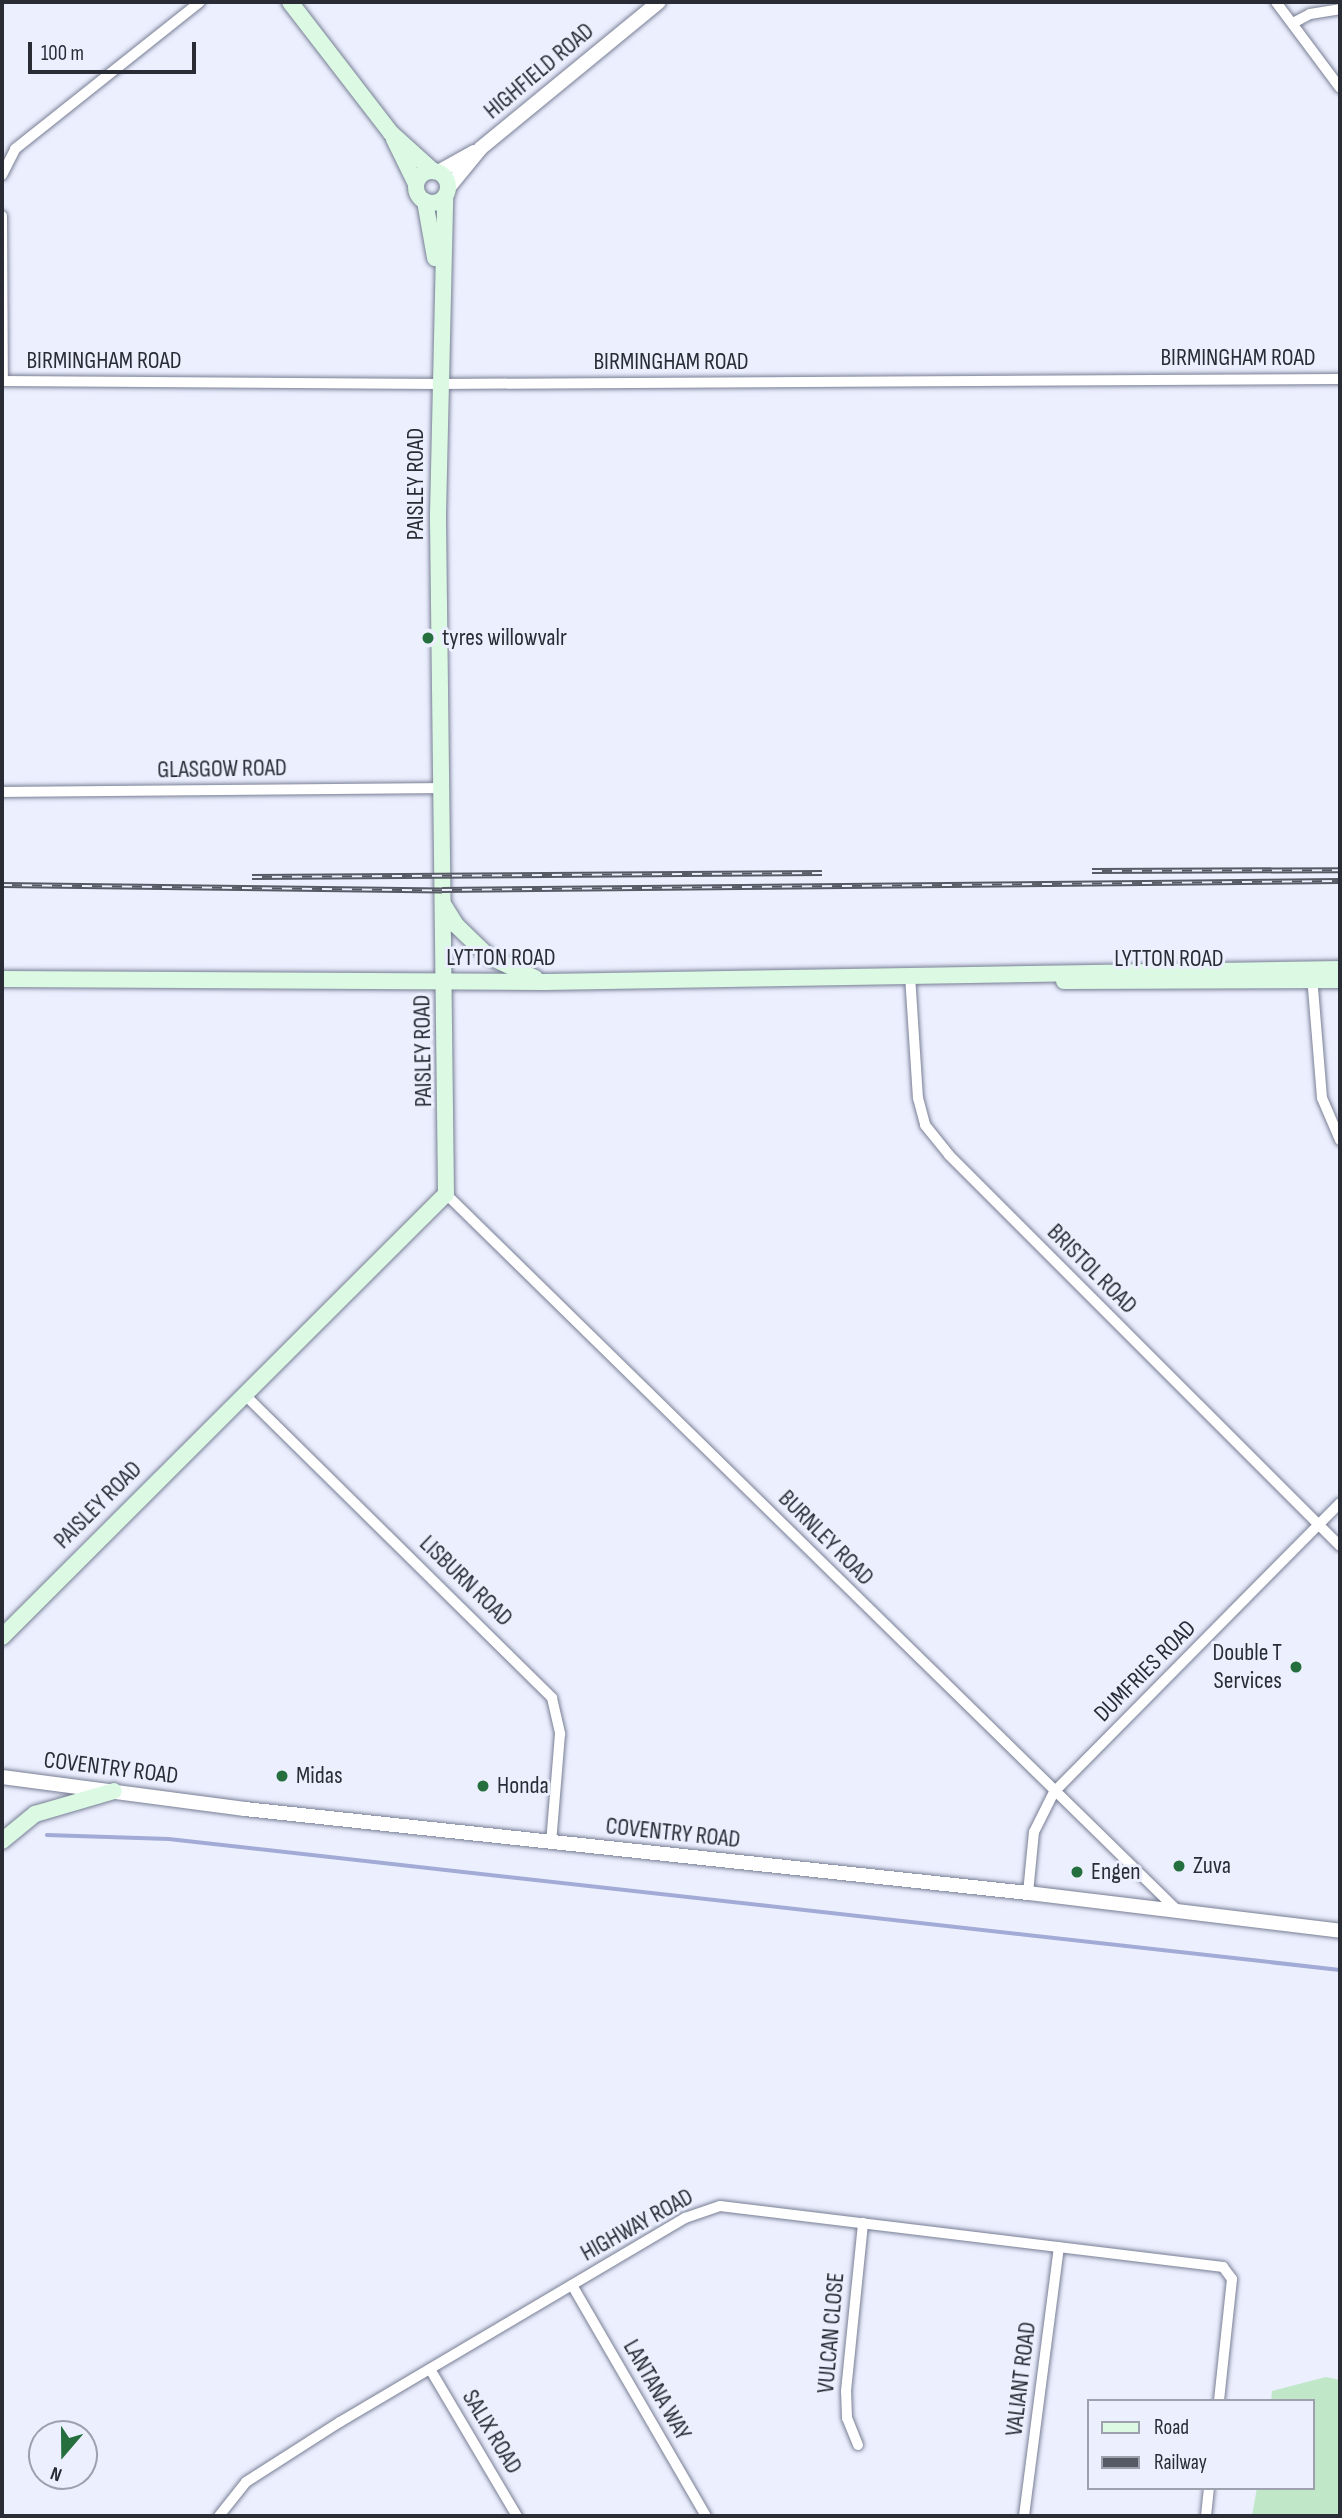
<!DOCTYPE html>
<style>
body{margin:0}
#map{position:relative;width:1342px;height:2518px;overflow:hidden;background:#ebeffe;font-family:"Sofia Sans Condensed",sans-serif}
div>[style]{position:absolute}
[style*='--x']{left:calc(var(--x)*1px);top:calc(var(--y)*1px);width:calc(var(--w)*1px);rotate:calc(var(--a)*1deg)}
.green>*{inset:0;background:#c0e7c8}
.stream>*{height:3.5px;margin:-1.75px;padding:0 1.75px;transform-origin:1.75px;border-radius:1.75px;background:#a1abd5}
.roads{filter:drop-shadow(0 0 2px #787e94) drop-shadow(0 0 2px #787e94)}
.minor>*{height:10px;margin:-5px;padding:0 5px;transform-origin:5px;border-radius:5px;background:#fff}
.tertiary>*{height:14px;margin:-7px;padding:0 7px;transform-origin:7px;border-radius:7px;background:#fff}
.secondary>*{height:16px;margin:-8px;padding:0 8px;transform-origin:8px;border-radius:8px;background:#dbf9e3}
.secondary>.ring{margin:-8px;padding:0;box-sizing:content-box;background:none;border:16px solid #dbf9e3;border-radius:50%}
.rail>*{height:6px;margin-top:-3px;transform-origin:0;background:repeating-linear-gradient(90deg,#ebeffe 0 10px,#575a64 0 20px);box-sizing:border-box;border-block:2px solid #575a64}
.dots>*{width:19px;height:19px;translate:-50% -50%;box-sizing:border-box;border:4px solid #ebeffe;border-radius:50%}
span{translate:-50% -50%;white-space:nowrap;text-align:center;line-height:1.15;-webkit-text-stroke:6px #ebeffe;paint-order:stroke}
.street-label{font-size:24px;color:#292c35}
.poi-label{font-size:24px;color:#292c35}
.left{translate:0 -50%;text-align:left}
.right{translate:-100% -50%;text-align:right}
.frame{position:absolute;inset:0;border:4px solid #292c35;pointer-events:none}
.legend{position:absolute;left:1087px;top:2399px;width:228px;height:91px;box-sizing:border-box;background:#ebeffe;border:2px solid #9da1ae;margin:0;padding:9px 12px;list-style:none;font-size:21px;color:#292c35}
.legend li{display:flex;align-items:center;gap:14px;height:35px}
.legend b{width:35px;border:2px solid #9da1ae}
.north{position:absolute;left:28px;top:2420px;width:70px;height:70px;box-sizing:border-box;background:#ebeffe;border:2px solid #9da1ae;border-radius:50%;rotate:200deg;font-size:19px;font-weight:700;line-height:28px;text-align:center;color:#292c35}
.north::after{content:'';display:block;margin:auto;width:24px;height:32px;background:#246f3d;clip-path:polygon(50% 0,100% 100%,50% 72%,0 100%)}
.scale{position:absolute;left:28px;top:42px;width:168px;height:32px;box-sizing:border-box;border:4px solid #292c35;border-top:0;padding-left:9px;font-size:21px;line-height:24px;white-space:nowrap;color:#292c35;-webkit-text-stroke:5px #ebeffe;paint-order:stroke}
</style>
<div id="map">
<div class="green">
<i style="clip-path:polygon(1326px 2377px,1340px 2380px,1340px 2516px,1252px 2516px,1257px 2488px,1312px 2488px,1312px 2401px,1271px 2401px,1272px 2391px)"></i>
</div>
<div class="stream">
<i style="--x:47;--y:1835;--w:122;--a:1.9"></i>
<i style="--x:169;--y:1839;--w:1178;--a:6.38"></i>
</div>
<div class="roads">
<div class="minor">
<i style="--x:1276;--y:2;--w:107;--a:53.3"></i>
<i style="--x:1293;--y:23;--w:19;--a:-28"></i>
<i style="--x:1310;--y:14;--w:30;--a:-9"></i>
<i style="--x:2;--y:175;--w:29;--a:-63"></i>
<i style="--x:15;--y:149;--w:236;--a:-38.5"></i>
<i style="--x:2;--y:216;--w:165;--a:89.7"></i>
<i style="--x:2;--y:381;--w:437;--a:0.4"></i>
<i style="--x:439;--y:384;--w:901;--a:-0.32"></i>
<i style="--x:2;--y:792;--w:440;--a:-0.5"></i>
<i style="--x:910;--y:975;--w:123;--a:86.3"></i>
<i style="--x:918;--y:1098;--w:28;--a:75"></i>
<i style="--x:925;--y:1125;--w:38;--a:51"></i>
<i style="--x:949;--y:1155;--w:553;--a:45"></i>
<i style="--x:1312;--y:976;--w:122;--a:85.3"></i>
<i style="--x:1322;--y:1098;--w:46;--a:66.8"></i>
<i style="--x:446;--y:1194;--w:1023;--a:44.41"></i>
<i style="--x:244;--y:1394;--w:433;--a:44.6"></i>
<i style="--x:552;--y:1698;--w:37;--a:77"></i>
<i style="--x:560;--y:1734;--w:109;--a:94.7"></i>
<i style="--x:1028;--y:1893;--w:61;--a:-84.4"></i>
<i style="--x:1034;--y:1832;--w:45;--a:-63.4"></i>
<i style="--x:1054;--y:1792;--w:407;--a:-45.3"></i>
<i style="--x:572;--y:2285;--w:267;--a:59.9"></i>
<i style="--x:430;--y:2369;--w:171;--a:59.4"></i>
<i style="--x:858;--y:2445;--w:29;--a:-112"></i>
<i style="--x:847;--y:2418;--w:27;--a:-92"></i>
<i style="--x:846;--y:2391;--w:169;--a:-84.2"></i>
<i style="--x:219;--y:2516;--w:43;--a:-51.5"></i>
<i style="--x:246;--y:2482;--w:112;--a:-32.6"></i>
<i style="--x:340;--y:2422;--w:401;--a:-30.6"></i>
<i style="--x:685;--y:2218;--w:37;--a:-19"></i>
<i style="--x:720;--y:2206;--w:507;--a:6.91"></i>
<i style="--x:1223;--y:2267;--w:15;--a:53"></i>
<i style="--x:1232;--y:2279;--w:123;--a:96.1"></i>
<i style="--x:1024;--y:2516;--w:271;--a:-82.6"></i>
<i style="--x:1206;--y:2516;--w:28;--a:-84"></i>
</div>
<div class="tertiary">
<i style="--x:438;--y:172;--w:41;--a:-29.1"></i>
<i style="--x:449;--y:187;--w:50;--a:-50.6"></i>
<i style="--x:481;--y:148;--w:230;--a:-39.4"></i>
<i style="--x:2;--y:1777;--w:245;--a:7.5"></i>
<i style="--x:245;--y:1809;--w:787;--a:6.12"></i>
<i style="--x:1028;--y:1893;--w:314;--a:6.9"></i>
</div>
<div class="secondary">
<i style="--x:290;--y:2;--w:165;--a:52.4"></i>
<i style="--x:391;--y:133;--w:57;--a:42.1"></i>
<i style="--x:394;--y:139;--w:50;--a:63.9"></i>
<i class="ring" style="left:416px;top:171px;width:16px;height:16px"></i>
<i style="--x:425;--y:201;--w:58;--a:80"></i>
<i style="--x:443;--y:904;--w:25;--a:58"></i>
<i style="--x:456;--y:925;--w:45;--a:44.1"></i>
<i style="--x:488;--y:956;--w:52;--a:25.1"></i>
<i style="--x:2;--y:979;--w:543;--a:0.32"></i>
<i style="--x:545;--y:982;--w:795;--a:-0.94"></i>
<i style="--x:1064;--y:981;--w:276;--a:-0.2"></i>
<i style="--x:2;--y:1637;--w:627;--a:-44.94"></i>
<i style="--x:446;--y:1194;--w:679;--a:-90.68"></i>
<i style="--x:438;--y:515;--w:317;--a:-88.7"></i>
<i style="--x:2;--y:1841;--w:43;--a:-39.3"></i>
<i style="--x:35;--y:1814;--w:82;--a:-16.2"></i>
</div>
</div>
<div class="rail">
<i style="--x:1092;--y:871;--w:248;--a:-0.2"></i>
<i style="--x:252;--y:877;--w:570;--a:-0.4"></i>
<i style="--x:2;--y:885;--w:440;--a:0.7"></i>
<i style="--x:442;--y:890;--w:898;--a:-0.57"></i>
</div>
<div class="dots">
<i style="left:428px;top:638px;background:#246f3d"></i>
<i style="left:1296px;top:1667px;background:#246f3d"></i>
<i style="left:282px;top:1776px;background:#246f3d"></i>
<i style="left:483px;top:1786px;background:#246f3d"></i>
<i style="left:1179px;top:1866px;background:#246f3d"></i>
<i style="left:1077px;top:1872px;background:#246f3d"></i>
</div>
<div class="street-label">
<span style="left:539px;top:71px;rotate:-40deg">HIGHFIELD ROAD</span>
<span style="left:1238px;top:358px">BIRMINGHAM ROAD</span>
<span style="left:104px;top:361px">BIRMINGHAM ROAD</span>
<span style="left:671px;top:362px">BIRMINGHAM ROAD</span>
<span style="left:416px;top:484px;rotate:-90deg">PAISLEY ROAD</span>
<span style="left:222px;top:769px;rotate:-1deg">GLASGOW ROAD</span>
<span style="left:501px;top:958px">LYTTON ROAD</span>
<span style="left:1169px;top:959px">LYTTON ROAD</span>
<span style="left:423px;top:1051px;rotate:-91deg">PAISLEY ROAD</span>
<span style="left:1092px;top:1269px;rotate:45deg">BRISTOL ROAD</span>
<span style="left:98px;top:1505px;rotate:-45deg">PAISLEY ROAD</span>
<span style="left:826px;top:1538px;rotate:45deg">BURNLEY ROAD</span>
<span style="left:466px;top:1581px;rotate:44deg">LISBURN ROAD</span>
<span style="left:1145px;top:1671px;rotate:-45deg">DUMFRIES ROAD</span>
<span style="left:111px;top:1768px;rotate:7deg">COVENTRY ROAD</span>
<span style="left:673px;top:1833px;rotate:6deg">COVENTRY ROAD</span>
<span style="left:637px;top:2225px;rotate:-29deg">HIGHWAY ROAD</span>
<span style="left:831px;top:2333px;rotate:-85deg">VULCAN CLOSE</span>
<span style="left:1021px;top:2379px;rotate:-83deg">VALIANT ROAD</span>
<span style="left:657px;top:2390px;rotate:60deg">LANTANA WAY</span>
<span style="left:492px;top:2432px;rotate:59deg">SALIX ROAD</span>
</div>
<div class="poi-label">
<span class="left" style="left:442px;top:638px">tyres willowvalr</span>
<span class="right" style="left:1282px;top:1667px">Double T<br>Services</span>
<span class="left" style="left:296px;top:1776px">Midas</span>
<span class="left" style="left:497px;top:1786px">Honda</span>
<span class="left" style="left:1193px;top:1866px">Zuva</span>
<span class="left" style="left:1091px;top:1872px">Engen</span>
</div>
<div class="frame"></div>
<ul class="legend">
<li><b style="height:9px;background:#dbf9e3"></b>Road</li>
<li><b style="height:9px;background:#575a64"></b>Railway</li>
</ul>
<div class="north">N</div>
<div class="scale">100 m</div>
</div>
